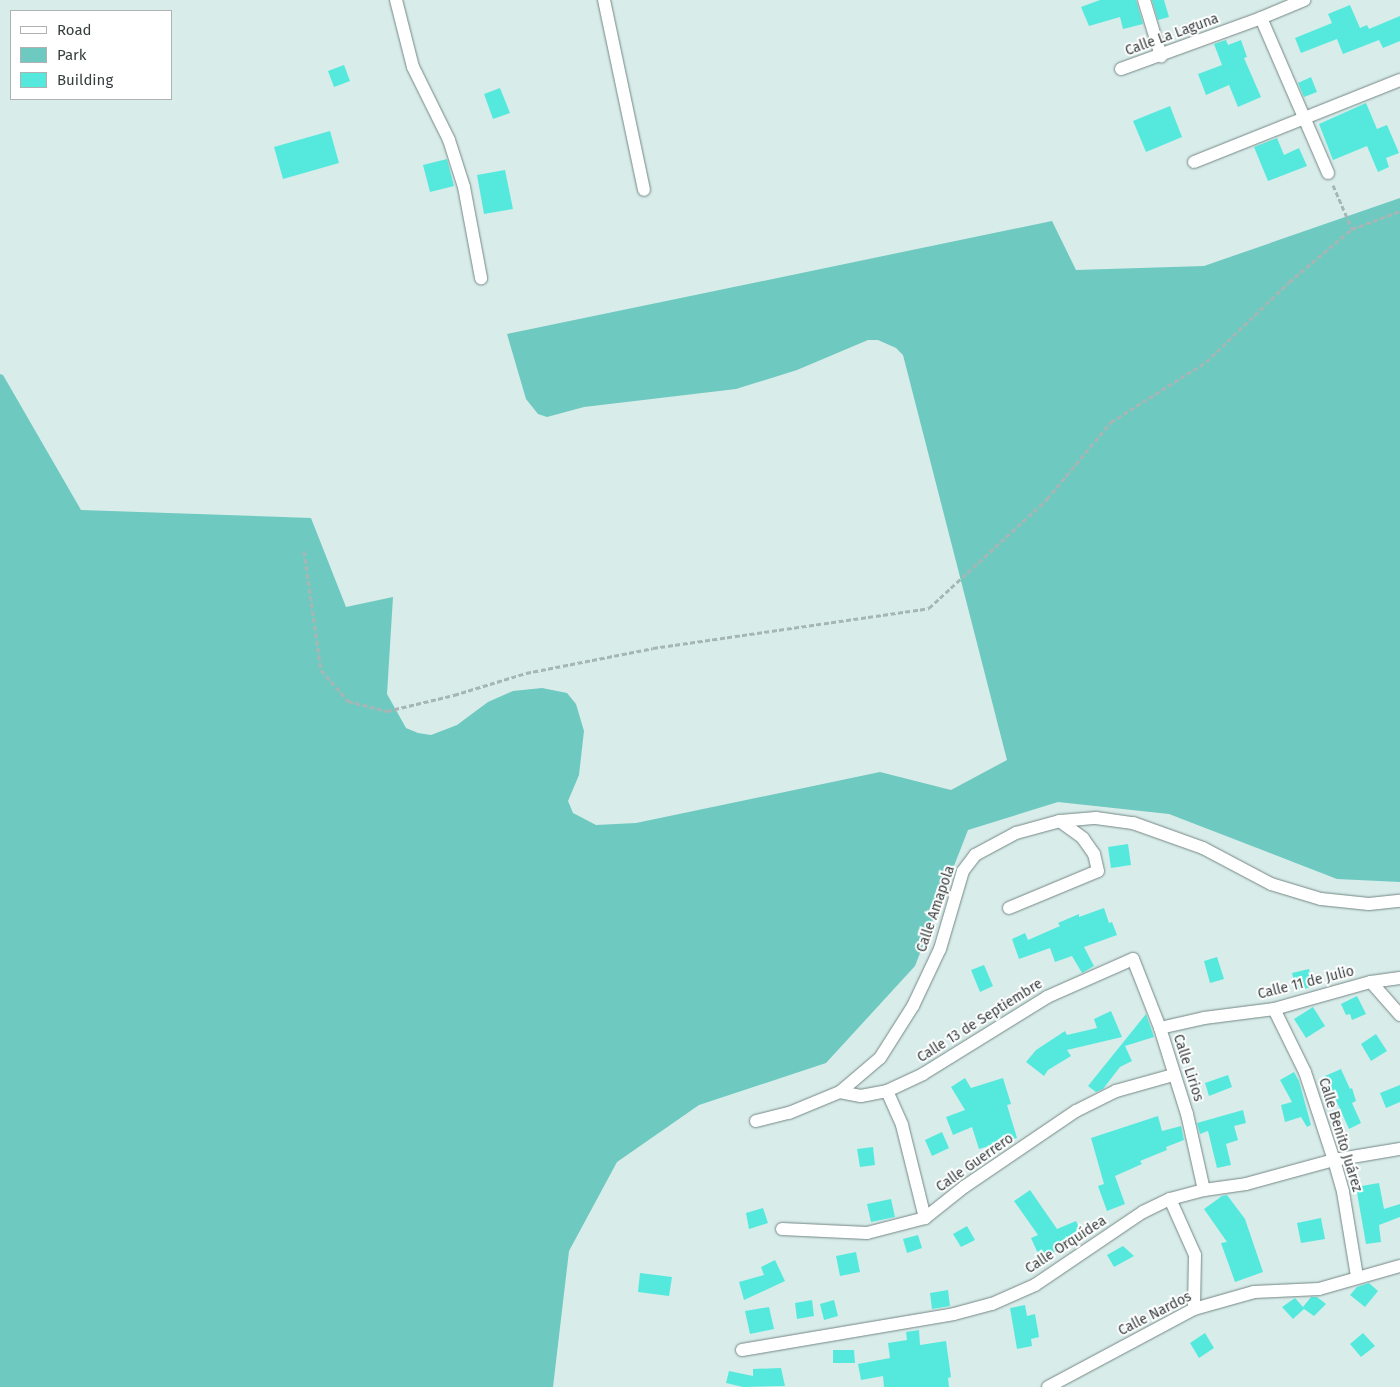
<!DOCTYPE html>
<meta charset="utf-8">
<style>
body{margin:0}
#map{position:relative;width:1400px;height:1387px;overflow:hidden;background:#d8ecea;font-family:"Fira Sans",sans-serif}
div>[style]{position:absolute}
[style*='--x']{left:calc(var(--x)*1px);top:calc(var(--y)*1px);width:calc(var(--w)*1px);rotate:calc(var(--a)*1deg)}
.green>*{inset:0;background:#6ec9c0}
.building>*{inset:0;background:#55e9dd}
.path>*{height:3px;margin-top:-1.5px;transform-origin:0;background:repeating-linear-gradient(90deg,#a6b6b5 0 5px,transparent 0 7.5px)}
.roads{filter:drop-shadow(0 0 1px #748784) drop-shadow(0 0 1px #748784)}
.minor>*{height:12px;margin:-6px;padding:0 6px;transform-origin:6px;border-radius:6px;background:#fff}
span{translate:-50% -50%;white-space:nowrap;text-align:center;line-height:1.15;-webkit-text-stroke:4px #fff;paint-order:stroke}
.street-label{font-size:14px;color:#373f3e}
.legend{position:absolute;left:10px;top:10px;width:162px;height:90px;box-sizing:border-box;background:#fff;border:1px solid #afb2b2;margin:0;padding:6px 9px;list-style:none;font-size:15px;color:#373f3e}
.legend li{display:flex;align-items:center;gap:10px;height:25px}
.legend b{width:25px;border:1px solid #afb2b2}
</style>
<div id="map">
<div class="green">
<i style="clip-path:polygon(1400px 198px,1400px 882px,1337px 879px,1169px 814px,1058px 802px,968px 830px,915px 966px,826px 1063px,699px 1105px,617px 1162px,569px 1251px,553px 1387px,0 1387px,0 374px,3px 375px,81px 510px,311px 518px,346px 607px,393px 597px,387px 694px,406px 728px,418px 733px,431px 735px,457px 725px,488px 702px,513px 691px,542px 688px,567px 693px,576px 704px,584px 731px,579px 775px,568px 801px,573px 813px,596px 825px,636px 823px,880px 772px,951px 790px,1007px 760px,903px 355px,896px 348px,878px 340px,868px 340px,797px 370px,736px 389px,584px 407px,547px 417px,538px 414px,526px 399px,507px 334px,1052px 221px,1076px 270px,1204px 266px)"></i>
</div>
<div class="building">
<i style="clip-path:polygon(1100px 0,1136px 0,1143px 24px,1123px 29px,1120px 17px,1089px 26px,1081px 7px)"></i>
<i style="clip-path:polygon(1152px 0,1164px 0,1169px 17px,1158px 20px)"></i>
<i style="clip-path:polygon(1350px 5px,1360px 28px,1367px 25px,1369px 29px,1400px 16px,1400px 41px,1383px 48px,1379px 40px,1343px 54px,1337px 39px,1301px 53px,1295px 38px,1332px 23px,1328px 14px)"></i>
<i style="clip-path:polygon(1226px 40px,1228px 45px,1241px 40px,1247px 57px,1244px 58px,1261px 97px,1238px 107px,1229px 85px,1206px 95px,1198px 74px,1222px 65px,1214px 44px)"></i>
<i style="clip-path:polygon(344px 65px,350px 81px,334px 87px,328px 71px)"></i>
<i style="clip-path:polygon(1311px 77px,1317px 92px,1304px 97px,1298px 83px)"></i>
<i style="clip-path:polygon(500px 88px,510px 113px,493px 119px,484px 94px)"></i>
<i style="clip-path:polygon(1366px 103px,1377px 129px,1387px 125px,1399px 153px,1386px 158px,1389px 167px,1378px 172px,1367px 146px,1333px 160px,1319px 124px)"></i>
<i style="clip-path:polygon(1170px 106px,1182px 137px,1146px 152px,1133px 121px)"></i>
<i style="clip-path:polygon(330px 131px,339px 163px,283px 179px,274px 147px)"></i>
<i style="clip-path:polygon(1277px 138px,1284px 155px,1299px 148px,1307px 166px,1268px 181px,1254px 147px)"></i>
<i style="clip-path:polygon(447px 159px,454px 186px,430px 192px,423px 165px)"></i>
<i style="clip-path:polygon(505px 170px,513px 209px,484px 214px,477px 175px)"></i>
<i style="clip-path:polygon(1128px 844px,1131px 865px,1111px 868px,1108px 847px)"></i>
<i style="clip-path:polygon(1104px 908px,1109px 923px,1112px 922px,1117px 935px,1084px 947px,1094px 966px,1082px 973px,1072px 956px,1055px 962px,1050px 948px,1019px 959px,1012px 939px,1025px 933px,1028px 940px,1060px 926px,1058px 923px,1079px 914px,1079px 917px)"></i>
<i style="clip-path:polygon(1217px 957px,1224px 979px,1210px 983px,1204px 961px)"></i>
<i style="clip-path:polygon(984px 965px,993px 986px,980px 992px,971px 970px)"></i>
<i style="clip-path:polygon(1309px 969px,1314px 986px,1297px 991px,1292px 973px)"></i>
<i style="clip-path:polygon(1357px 996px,1366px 1014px,1352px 1020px,1350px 1014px,1346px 1015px,1341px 1004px)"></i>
<i style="clip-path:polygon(1313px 1007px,1325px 1026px,1306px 1038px,1294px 1019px)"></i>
<i style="clip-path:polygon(1111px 1011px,1122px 1037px,1067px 1050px,1071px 1056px,1048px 1070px,1044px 1076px,1026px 1062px,1036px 1050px,1065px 1031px,1067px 1035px,1097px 1028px,1094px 1019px)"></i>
<i style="clip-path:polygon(1146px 1014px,1154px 1037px,1125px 1046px,1132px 1061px,1120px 1067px,1103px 1089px,1096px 1092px,1088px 1086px)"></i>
<i style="clip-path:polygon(1376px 1034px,1387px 1051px,1371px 1061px,1361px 1044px)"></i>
<i style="clip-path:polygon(1341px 1069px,1350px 1089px,1352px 1088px,1356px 1101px,1352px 1103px,1361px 1123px,1349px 1129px,1325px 1076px)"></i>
<i style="clip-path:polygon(1294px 1072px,1299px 1081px,1311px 1125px,1307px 1127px,1301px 1117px,1285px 1122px,1281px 1105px,1292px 1102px,1280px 1080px)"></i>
<i style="clip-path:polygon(1228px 1075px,1232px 1087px,1209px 1096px,1205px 1083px)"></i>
<i style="clip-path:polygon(965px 1078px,971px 1088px,1003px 1078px,1011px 1104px,1007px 1105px,1017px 1138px,979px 1149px,972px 1127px,953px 1135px,946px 1117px,965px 1110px,951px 1087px)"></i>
<i style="clip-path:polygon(1400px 1085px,1400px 1102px,1386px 1108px,1380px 1093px)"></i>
<i style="clip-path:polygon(1243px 1110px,1246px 1123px,1234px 1126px,1238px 1140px,1226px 1144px,1231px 1165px,1217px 1168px,1208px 1131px,1200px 1134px,1197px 1123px)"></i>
<i style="clip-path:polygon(1158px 1116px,1162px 1131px,1181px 1126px,1184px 1140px,1166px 1147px,1167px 1150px,1140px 1161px,1142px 1164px,1115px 1176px,1125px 1204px,1107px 1211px,1098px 1186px,1104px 1184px,1091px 1138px)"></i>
<i style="clip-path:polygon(942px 1132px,949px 1148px,932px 1156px,925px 1140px)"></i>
<i style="clip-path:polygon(873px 1147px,875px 1165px,860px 1167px,857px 1149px)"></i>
<i style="clip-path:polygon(1379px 1183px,1384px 1209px,1400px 1204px,1400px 1217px,1379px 1225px,1381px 1242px,1366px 1244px,1356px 1187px)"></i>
<i style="clip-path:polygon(1030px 1190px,1057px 1229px,1076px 1221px,1083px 1237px,1058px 1246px,1060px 1250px,1040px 1258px,1031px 1238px,1038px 1235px,1014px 1201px)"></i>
<i style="clip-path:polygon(1227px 1195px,1245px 1219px,1263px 1272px,1235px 1282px,1221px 1243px,1227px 1242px,1204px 1209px,1222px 1196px)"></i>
<i style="clip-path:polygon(891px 1199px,895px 1217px,871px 1222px,867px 1204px)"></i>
<i style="clip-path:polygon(763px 1208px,768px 1223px,749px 1229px,746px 1213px)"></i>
<i style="clip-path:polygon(1321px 1218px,1325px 1239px,1301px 1243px,1297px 1223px)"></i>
<i style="clip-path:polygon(967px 1226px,975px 1240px,961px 1247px,953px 1234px)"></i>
<i style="clip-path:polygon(918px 1235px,922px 1248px,907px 1253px,903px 1239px)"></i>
<i style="clip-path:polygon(1123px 1246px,1134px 1256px,1114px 1267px,1107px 1255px)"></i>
<i style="clip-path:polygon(856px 1252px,860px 1272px,840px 1276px,836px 1256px)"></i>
<i style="clip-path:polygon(775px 1260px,785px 1281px,744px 1300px,739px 1282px,764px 1275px,761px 1267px)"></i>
<i style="clip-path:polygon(640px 1273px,672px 1277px,669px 1296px,638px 1292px)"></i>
<i style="clip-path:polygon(1369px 1283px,1378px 1291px,1365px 1307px,1350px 1295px,1357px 1287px)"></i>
<i style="clip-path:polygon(948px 1290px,950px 1306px,932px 1309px,930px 1293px)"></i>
<i style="clip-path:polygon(1311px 1297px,1317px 1297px,1326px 1304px,1314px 1316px,1304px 1309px,1293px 1319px,1282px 1307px,1295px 1298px,1303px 1307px)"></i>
<i style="clip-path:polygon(812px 1300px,814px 1316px,797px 1319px,795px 1303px)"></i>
<i style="clip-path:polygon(834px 1300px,838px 1316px,824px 1320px,820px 1304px)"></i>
<i style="clip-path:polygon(1025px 1305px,1027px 1316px,1035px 1314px,1039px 1337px,1031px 1339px,1032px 1346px,1017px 1349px,1010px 1308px)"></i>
<i style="clip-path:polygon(769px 1307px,774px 1329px,750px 1334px,745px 1311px)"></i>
<i style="clip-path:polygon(919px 1330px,920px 1345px,946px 1341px,951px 1377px,948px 1378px,949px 1387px,884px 1387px,883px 1376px,861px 1380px,858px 1364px,890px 1358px,888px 1343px,907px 1340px,906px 1332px)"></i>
<i style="clip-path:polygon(1205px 1333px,1214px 1348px,1199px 1358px,1190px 1343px)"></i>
<i style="clip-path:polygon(1363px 1333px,1375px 1346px,1361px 1357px,1350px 1344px)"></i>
<i style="clip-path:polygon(833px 1350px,854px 1350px,855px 1363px,833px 1363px)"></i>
<i style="clip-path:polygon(781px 1368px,785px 1386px,743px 1387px,726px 1383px,729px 1371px,753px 1376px,753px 1369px)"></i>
</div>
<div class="path">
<i style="--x:1333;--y:185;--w:48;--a:66.6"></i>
<i style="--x:304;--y:551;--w:120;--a:81.9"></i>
<i style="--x:321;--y:670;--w:41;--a:48.9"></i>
<i style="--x:348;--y:701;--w:40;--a:14.4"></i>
<i style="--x:387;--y:711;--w:69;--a:-13.4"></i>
<i style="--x:454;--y:695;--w:75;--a:-17"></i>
<i style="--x:526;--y:673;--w:129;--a:-11.1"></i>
<i style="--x:653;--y:648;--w:279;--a:-8.2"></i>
<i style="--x:929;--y:608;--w:161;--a:-42.7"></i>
<i style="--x:1047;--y:499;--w:100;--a:-50.3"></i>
<i style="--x:1111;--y:422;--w:112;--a:-32.3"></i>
<i style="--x:1206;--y:362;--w:115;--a:-43.9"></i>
<i style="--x:1289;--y:282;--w:82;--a:-40.1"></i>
<i style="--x:1352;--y:229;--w:51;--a:-20.6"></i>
</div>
<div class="roads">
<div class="minor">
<i style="--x:396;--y:0;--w:69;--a:75.8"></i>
<i style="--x:413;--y:67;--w:81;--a:63.7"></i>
<i style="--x:449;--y:140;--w:49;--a:72.3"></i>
<i style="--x:464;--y:187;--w:93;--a:79.4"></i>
<i style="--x:604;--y:0;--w:194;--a:78.1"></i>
<i style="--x:1144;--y:0;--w:59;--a:73.1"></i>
<i style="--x:1261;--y:18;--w:169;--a:66.6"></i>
<i style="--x:1121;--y:69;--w:149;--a:-20"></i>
<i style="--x:1261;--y:18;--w:47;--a:-22.7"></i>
<i style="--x:1194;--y:162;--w:222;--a:-21.7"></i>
<i style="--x:1009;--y:908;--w:96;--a:-22.6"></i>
<i style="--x:1098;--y:871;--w:17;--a:-103"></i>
<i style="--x:1094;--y:854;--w:19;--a:-125"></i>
<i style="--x:1083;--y:838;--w:29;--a:-144"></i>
<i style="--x:1371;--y:982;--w:44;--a:48.7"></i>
<i style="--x:1274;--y:1009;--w:70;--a:63.8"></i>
<i style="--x:1305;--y:1072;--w:93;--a:71.8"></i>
<i style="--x:1334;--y:1160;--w:33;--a:74"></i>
<i style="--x:1343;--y:1192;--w:86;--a:80.6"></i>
<i style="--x:1160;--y:1028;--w:45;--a:-12.8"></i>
<i style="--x:1204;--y:1018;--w:71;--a:-7.3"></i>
<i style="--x:1274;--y:1009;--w:101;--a:-15.6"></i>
<i style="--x:1371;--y:982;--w:29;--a:-8"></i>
<i style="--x:887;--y:1091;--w:37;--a:66"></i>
<i style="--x:902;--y:1125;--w:96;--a:76.1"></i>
<i style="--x:840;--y:1092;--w:21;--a:11"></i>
<i style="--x:861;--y:1096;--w:26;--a:-11"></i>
<i style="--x:887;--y:1091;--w:40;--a:-25"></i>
<i style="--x:923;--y:1074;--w:146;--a:-31.8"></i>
<i style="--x:1047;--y:997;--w:94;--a:-23.8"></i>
<i style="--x:1133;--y:959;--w:74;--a:68.6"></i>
<i style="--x:1160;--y:1028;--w:90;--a:72.6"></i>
<i style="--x:1187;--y:1114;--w:78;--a:77.4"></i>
<i style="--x:756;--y:1121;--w:34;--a:-14"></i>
<i style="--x:789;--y:1113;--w:55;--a:-22.4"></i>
<i style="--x:840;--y:1092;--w:52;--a:-40.4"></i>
<i style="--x:880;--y:1058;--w:62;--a:-57.6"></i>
<i style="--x:913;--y:1006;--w:63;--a:-64.7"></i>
<i style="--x:940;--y:949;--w:81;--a:-73.6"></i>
<i style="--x:963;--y:871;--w:20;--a:-53"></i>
<i style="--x:975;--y:855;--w:47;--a:-28.2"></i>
<i style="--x:1016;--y:833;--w:46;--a:-15.3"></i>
<i style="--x:1060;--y:821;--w:36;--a:-5"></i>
<i style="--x:1096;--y:818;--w:37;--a:8"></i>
<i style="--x:1133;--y:823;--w:74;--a:19.7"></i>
<i style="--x:1203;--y:848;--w:77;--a:27.9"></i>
<i style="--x:1271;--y:884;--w:52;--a:16.7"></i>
<i style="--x:1321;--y:899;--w:48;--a:5.9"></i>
<i style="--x:1369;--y:904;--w:31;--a:-6"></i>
<i style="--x:1170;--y:1199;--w:61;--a:65.9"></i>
<i style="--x:1195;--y:1255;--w:54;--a:91.1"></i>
<i style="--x:782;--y:1229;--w:85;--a:2.7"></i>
<i style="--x:867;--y:1233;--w:60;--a:-14.5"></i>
<i style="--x:925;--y:1218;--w:50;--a:-38.5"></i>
<i style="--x:964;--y:1187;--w:135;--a:-34.2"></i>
<i style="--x:1076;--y:1111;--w:45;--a:-26.6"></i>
<i style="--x:1116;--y:1091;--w:59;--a:-15.7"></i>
<i style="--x:742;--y:1350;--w:215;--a:-9.6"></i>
<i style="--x:954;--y:1314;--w:39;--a:-15"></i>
<i style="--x:992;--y:1304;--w:47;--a:-23.8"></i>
<i style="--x:1035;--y:1285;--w:130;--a:-34.1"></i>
<i style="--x:1143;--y:1212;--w:30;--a:-26"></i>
<i style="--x:1170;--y:1199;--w:35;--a:-15"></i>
<i style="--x:1204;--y:1190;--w:42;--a:-8.1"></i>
<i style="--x:1246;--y:1184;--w:91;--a:-15.3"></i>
<i style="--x:1334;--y:1160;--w:67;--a:-9.5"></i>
<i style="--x:1048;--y:1387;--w:166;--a:-28.1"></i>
<i style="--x:1194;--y:1309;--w:62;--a:-15.8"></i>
<i style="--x:1254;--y:1292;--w:65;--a:-2.6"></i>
<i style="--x:1319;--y:1289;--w:84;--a:-15.9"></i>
</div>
</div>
<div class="street-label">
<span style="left:1172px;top:35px;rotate:-20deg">Calle La Laguna</span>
<span style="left:936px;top:909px;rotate:-71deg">Calle Amapola</span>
<span style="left:1306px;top:983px;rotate:-14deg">Calle 11 de Julio</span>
<span style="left:980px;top:1021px;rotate:-32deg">Calle 13 de Septiembre</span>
<span style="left:1188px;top:1068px;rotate:72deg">Calle Lirios</span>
<span style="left:1340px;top:1135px;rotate:73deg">Calle Benito Juárez</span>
<span style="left:975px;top:1163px;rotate:-35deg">Calle Guerrero</span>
<span style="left:1066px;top:1245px;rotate:-33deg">Calle Orquídea</span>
<span style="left:1155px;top:1314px;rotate:-27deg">Calle Nardos</span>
</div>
<ul class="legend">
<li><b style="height:6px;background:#fff"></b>Road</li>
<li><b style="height:14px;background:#6ec9c0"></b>Park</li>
<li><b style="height:14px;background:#55e9dd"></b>Building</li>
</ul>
</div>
